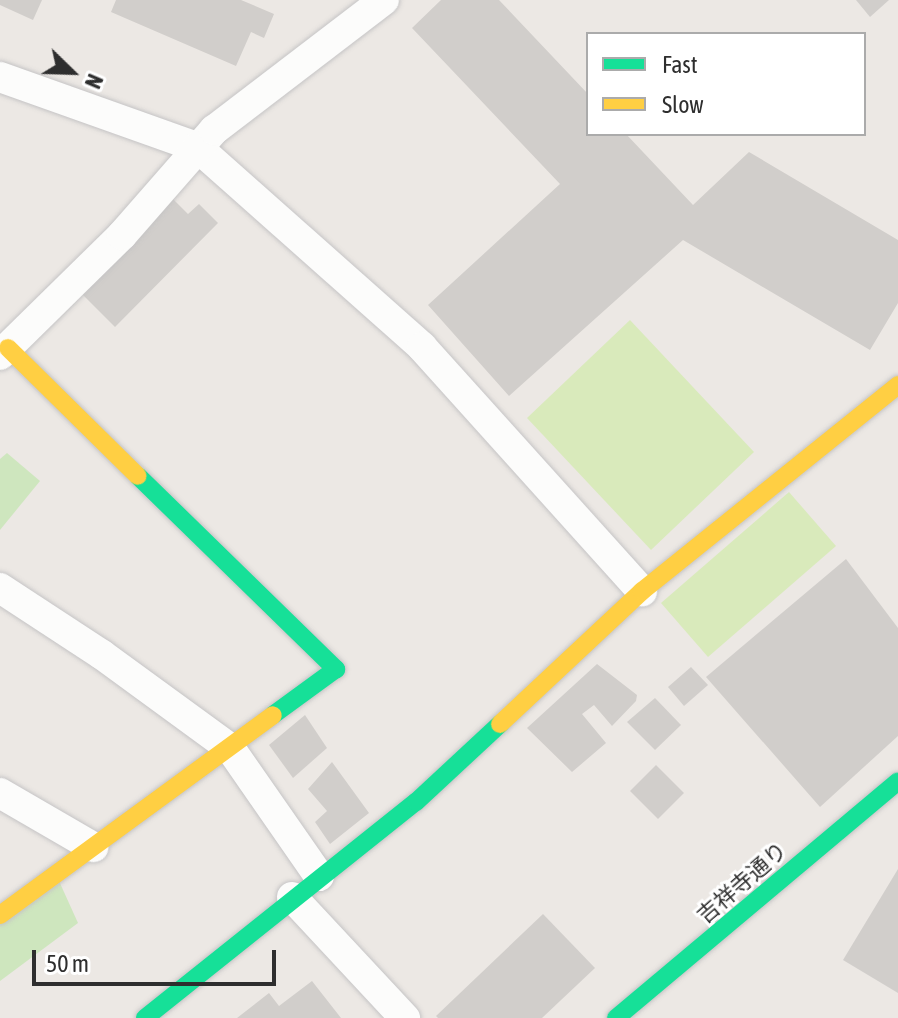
<!DOCTYPE html>
<meta charset="utf-8">
<style>
body{margin:0}
#map{position:relative;width:898px;height:1018px;overflow:hidden;background:#ece8e4;font-family:"Asap Condensed","Noto Sans JP",sans-serif}
div>[style]{position:absolute}
[style*='--x']{left:calc(var(--x)*1px);top:calc(var(--y)*1px);width:calc(var(--w)*1px);rotate:calc(var(--a)*1deg)}
.green>*{inset:0;background:#cee6be}
.pitch>*{inset:0;background:#d9eabb}
.building>*{inset:0;background:#d1cecb}
.roads{filter:drop-shadow(0 0 2px #c5c4c5) drop-shadow(0 0 2px #c5c4c5)}
.street>*{height:30px;margin:-15px;padding:0 15px;transform-origin:15px;border-radius:15px;background:#fcfcfb}
.fast>*{height:18px;margin:-9px;padding:0 9px;transform-origin:9px;border-radius:9px;background:#16e098}
.slow>*{height:18px;margin:-9px;padding:0 9px;transform-origin:9px;border-radius:9px;background:#ffcf43}
span{translate:-50% -50%;white-space:nowrap;text-align:center;line-height:1.15;-webkit-text-stroke:6px #fff;paint-order:stroke}
.street-label{font-size:22px;color:#2e2e2e}
.legend{position:absolute;left:586px;top:32px;width:280px;height:104px;box-sizing:border-box;background:#fff;border:2px solid #ababab;margin:0;padding:10px 14px;list-style:none;font-size:24px;color:#2e2e2e}
.legend li{display:flex;align-items:center;gap:16px;height:40px}
.legend b{width:40px;border:2px solid #ababab}
.north{position:absolute;left:32px;top:32px;width:80px;height:80px;-webkit-text-stroke:6px #fff;paint-order:stroke;rotate:113deg;font-size:22px;font-weight:700;line-height:32px;text-align:center;color:#2e2e2e}
.north::after{content:'';display:block;margin:auto;width:28px;height:36px;background:#2e2e2e;clip-path:polygon(50% 0,100% 100%,50% 72%,0 100%)}
.scale{position:absolute;left:32px;top:950px;width:244px;height:36px;box-sizing:border-box;border:4px solid #2e2e2e;border-top:0;padding-left:10px;font-size:24px;line-height:28px;white-space:nowrap;color:#2e2e2e;-webkit-text-stroke:6px #fff;paint-order:stroke}
</style>
<div id="map">
<div class="green">
<i style="clip-path:polygon(7px 453px,40px 481px,0 530px,0 459px)"></i>
<i style="clip-path:polygon(59px 881px,78px 923px,0 981px,0 923px)"></i>
</div>
<div class="pitch">
<i style="clip-path:polygon(630px 320px,754px 452px,651px 550px,527px 418px)"></i>
<i style="clip-path:polygon(789px 492px,836px 546px,708px 657px,661px 603px)"></i>
</div>
<div class="building">
<i style="clip-path:polygon(0 0,42px 0,33px 20px,0 5px)"></i>
<i style="clip-path:polygon(116px 0,241px 0,274px 14px,264px 38px,251px 32px,236px 66px,111px 12px)"></i>
<i style="clip-path:polygon(441px 0,499px 0,588px 94px,588px 134px,626px 134px,693px 205px,749px 152px,898px 240px,898px 303px,870px 350px,683px 240px,509px 396px,428px 305px,560px 184px,412px 28px)"></i>
<i style="clip-path:polygon(856px 0,889px 0,870px 17px)"></i>
<i style="clip-path:polygon(173px 199px,188px 214px,199px 204px,218px 223px,115px 327px,80px 292px)"></i>
<i style="clip-path:polygon(846px 559px,898px 628px,898px 736px,820px 807px,706px 677px)"></i>
<i style="clip-path:polygon(597px 664px,637px 695px,636px 701px,612px 726px,594px 705px,582px 714px,606px 743px,572px 772px,527px 728px)"></i>
<i style="clip-path:polygon(691px 667px,708px 685px,684px 706px,668px 687px)"></i>
<i style="clip-path:polygon(655px 698px,681px 725px,655px 750px,627px 722px)"></i>
<i style="clip-path:polygon(305px 715px,327px 748px,293px 778px,269px 745px)"></i>
<i style="clip-path:polygon(332px 762px,369px 813px,330px 844px,315px 822px,327px 811px,308px 789px)"></i>
<i style="clip-path:polygon(656px 765px,684px 793px,658px 819px,630px 791px)"></i>
<i style="clip-path:polygon(898px 869px,898px 993px,843px 960px)"></i>
<i style="clip-path:polygon(543px 914px,595px 968px,542px 1018px,438px 1018px,436px 1016px)"></i>
<i style="clip-path:polygon(312px 981px,341px 1018px,237px 1018px,269px 993px,279px 1006px)"></i>
</div>
<div class="roads">
<div class="street">
<i style="--x:0;--y:77;--w:209;--a:19.6"></i>
<i style="--x:197;--y:147;--w:301;--a:41.6"></i>
<i style="--x:422;--y:347;--w:329;--a:48"></i>
<i style="--x:0;--y:355;--w:171;--a:-44.5"></i>
<i style="--x:122;--y:235;--w:140;--a:-48.8"></i>
<i style="--x:214;--y:130;--w:214;--a:-37.4"></i>
<i style="--x:0;--y:588;--w:121;--a:33.2"></i>
<i style="--x:101;--y:654;--w:160;--a:36.1"></i>
<i style="--x:230;--y:748;--w:156;--a:55.2"></i>
<i style="--x:0;--y:793;--w:108;--a:30.1"></i>
<i style="--x:292;--y:897;--w:166;--a:47"></i>
</div>
<div class="fast">
<i style="--x:138;--y:476;--w:277;--a:44.3"></i>
<i style="--x:336;--y:669;--w:78;--a:143.9"></i>
<i style="--x:145;--y:1018;--w:347;--a:-38.6"></i>
<i style="--x:416;--y:802;--w:115;--a:-42.9"></i>
<i style="--x:616;--y:1018;--w:368;--a:-40"></i>
</div>
<div class="slow">
<i style="--x:8;--y:348;--w:182;--a:44.6"></i>
<i style="--x:500;--y:724;--w:195;--a:-43.1"></i>
<i style="--x:642;--y:591;--w:329;--a:-38.8"></i>
<i style="--x:0;--y:915;--w:338;--a:-36.2"></i>
</div>
</div>
<div class="street-label">
<span style="left:742px;top:883px;rotate:-41deg">吉祥寺通り</span>
</div>
<ul class="legend">
<li><b style="height:10px;background:#16e098"></b>Fast</li>
<li><b style="height:10px;background:#ffcf43"></b>Slow</li>
</ul>
<div class="north">N</div>
<div class="scale">50 m</div>
</div>
